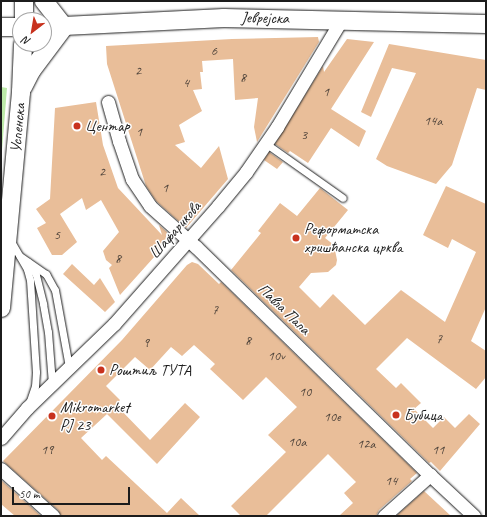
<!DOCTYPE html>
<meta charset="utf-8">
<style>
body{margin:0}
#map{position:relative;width:487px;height:517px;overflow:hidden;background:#fff;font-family:Caveat,sans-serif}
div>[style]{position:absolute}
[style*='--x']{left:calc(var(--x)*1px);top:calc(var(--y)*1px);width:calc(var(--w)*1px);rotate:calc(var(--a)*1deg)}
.green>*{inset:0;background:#bceaa8}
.building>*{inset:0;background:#e9be99}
.roads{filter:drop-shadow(0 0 1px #1c1c1c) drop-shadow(0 0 1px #1c1c1c)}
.service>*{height:7px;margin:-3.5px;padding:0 3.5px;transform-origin:3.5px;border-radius:3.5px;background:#fff}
.minor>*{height:13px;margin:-6.5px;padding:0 6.5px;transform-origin:6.5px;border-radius:6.5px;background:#fff}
.secondary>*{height:18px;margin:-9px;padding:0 9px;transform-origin:9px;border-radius:9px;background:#fff}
.dots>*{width:11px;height:11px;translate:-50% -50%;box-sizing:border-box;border:2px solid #fff;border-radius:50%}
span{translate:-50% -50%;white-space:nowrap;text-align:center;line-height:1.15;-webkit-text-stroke:3px #fff;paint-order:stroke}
.number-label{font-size:14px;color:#4f443b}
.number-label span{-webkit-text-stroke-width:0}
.street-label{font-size:16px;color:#1c1c1c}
.poi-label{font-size:16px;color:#1c1c1c}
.left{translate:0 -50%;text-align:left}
.frame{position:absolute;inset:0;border:2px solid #1c1c1c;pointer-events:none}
.north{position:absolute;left:12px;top:12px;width:40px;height:40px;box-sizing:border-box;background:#fff;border:1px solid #a4a4a4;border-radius:50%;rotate:211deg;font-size:11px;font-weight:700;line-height:16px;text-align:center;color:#1c1c1c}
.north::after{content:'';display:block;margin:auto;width:14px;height:18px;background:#c8321e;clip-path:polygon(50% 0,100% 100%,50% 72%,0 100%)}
.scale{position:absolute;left:12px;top:487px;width:118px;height:18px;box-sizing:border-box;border:2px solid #1c1c1c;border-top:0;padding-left:5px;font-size:12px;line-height:14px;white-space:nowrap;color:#1c1c1c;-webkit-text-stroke:3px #fff;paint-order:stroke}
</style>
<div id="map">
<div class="green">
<i style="clip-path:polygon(1px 87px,7px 88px,1px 163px)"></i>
</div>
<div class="building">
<i style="clip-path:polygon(318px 37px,319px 42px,257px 142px,254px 127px,258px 98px,235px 100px,233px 59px,202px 61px,203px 72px,200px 72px,202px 89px,193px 90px,202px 111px,179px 125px,185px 142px,175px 145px,201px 168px,219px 146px,228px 179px,186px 228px,156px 201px,146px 186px,107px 64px,106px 46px,232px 39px)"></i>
<i style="clip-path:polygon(347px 39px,374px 42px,331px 109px,366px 131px,359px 147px,331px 128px,308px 163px,290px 151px,288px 153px,275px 144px,323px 66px,324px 72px)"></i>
<i style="clip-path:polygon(389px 44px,486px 60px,486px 90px,477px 88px,452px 165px,436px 184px,387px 166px,376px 159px,416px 73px,392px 68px,371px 117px,361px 112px)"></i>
<i style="clip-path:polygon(96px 102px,103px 145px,118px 188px,162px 235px,159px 225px,167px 232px,164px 246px,120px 295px,109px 268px,112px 265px,106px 260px,103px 251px,119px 232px,101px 200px,86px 210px,82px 198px,60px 214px,77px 242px,62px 255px,52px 255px,37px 228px,46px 223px,36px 209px,50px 199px,55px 108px)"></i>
<i style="clip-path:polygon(269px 152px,283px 162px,277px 169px,264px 160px)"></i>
<i style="clip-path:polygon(446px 186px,486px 204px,486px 307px,471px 341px,486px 351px,486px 377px,476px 389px,407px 338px,376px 369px,396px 388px,401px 383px,421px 403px,414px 409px,433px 428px,444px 417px,455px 428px,469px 414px,480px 424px,440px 471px,431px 462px,429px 463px,231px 270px,261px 233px,258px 231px,280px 203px,297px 216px,320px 188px,348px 210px,325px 238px,334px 245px,337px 260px,336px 265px,328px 272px,311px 273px,299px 287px,320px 308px,333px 294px,365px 325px,401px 290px,445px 322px,476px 252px,452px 239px,448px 248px,423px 235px)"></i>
<i style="clip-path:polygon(192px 262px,198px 264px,219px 284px,221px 282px,417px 473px,410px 479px,412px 481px,379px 510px,376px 516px,339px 516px,353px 503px,344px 493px,356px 482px,328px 454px,266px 516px,241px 516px,231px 506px,286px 452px,268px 435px,297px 407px,266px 377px,243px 400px,210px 369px,215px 364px,194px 345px,182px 356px,171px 347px,150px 370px,135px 357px,106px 386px,120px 400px,116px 405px,150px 440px,185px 403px,200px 417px,157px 464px,107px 414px,81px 438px,102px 460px,106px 456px,167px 513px,181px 498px,200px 516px,61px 516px,58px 510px,3px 461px,122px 340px,187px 265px)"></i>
<i style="clip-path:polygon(72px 264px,94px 285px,100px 278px,115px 302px,105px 312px,63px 274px)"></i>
<i style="clip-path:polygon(1px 480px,41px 516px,15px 516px,1px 504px)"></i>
<i style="clip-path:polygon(424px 491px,451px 516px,396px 516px)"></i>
</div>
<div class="roads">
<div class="service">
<i style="--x:265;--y:143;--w:95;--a:35.2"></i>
<i style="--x:12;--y:243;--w:30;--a:60"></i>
<i style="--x:27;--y:269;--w:11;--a:75"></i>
<i style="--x:30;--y:280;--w:92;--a:86.3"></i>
<i style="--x:36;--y:372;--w:14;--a:94"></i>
<i style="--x:35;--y:386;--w:18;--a:109"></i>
<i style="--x:20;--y:256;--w:32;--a:35"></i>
<i style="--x:46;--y:274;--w:18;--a:61"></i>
<i style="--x:55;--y:290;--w:78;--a:79.7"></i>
<i style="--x:28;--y:262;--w:15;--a:58"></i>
<i style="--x:36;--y:275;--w:30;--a:76"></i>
<i style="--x:43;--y:304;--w:28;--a:80"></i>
<i style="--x:48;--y:332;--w:52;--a:85.6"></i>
</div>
<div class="minor">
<i style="--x:108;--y:102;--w:41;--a:74.2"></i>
<i style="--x:119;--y:141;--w:40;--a:71.1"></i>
<i style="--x:132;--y:179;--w:32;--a:56"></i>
<i style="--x:150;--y:206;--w:62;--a:41.7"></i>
<i style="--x:196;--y:247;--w:327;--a:44.3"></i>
<i style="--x:430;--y:475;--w:60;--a:43"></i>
<i style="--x:1;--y:438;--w:40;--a:-49"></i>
<i style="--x:27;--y:408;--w:121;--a:-44"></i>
<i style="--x:114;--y:324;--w:157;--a:-48.6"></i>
<i style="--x:218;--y:206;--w:44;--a:-50.5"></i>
<i style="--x:246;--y:172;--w:55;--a:-55.4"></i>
<i style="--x:277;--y:127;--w:126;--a:-59"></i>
<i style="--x:1;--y:469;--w:70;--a:42.1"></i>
<i style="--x:384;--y:516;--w:62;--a:-41.7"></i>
</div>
<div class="secondary">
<i style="--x:44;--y:1;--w:33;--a:52"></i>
<i style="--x:24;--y:20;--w:19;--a:-90"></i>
<i style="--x:1;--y:27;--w:19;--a:0"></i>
<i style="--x:44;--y:27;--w:180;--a:-2.9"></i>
<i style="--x:224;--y:18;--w:262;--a:1.3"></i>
<i style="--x:23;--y:87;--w:18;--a:-63"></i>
<i style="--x:31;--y:71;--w:55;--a:-53.1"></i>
<i style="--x:1;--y:308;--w:217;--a:-84.7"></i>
<i style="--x:21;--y:92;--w:48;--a:-87.6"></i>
</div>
</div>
<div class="dots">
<i style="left:77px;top:126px;background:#c8321e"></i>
<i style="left:296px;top:238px;background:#c8321e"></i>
<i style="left:101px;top:370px;background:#c8321e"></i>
<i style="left:396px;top:415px;background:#c8321e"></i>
<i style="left:52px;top:416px;background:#c8321e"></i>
</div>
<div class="number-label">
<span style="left:214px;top:51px">6</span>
<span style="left:138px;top:71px">2</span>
<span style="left:243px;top:78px">8</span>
<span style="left:186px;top:83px">4</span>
<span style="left:326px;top:92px">1</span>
<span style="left:433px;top:121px">14a</span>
<span style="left:139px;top:132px">1</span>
<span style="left:304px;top:135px">3</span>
<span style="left:102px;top:172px">2</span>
<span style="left:165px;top:188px">1</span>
<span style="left:57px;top:235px">5</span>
<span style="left:118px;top:259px">8</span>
<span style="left:215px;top:310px">7</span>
<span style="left:439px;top:339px">7</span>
<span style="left:248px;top:341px">8</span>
<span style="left:146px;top:343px">9</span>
<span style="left:276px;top:356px">10v</span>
<span style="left:305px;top:392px">10</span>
<span style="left:332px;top:417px">10e</span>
<span style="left:297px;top:442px">10a</span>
<span style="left:366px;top:444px">12a</span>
<span style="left:47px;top:450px">19</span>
<span style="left:438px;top:450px">11</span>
<span style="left:391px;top:481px">14</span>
</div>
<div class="street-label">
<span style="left:265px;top:18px;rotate:1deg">Јеврејска</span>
<span style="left:18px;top:128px;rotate:-85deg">Успенска</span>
<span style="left:175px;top:230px;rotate:-49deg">Шафарикова</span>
<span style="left:284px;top:309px;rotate:44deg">Павла Папа</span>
</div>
<div class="poi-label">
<span class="left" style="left:85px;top:126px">Центар</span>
<span class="left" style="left:304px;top:238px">Реформатска<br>хришћанска црква</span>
<span class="left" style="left:109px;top:370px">Роштиљ ТУТА</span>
<span class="left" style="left:60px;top:416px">Mikromarket<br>PJ 23</span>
<span class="left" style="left:404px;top:415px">Бубица</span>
</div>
<div class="frame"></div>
<div class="north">N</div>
<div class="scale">50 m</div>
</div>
